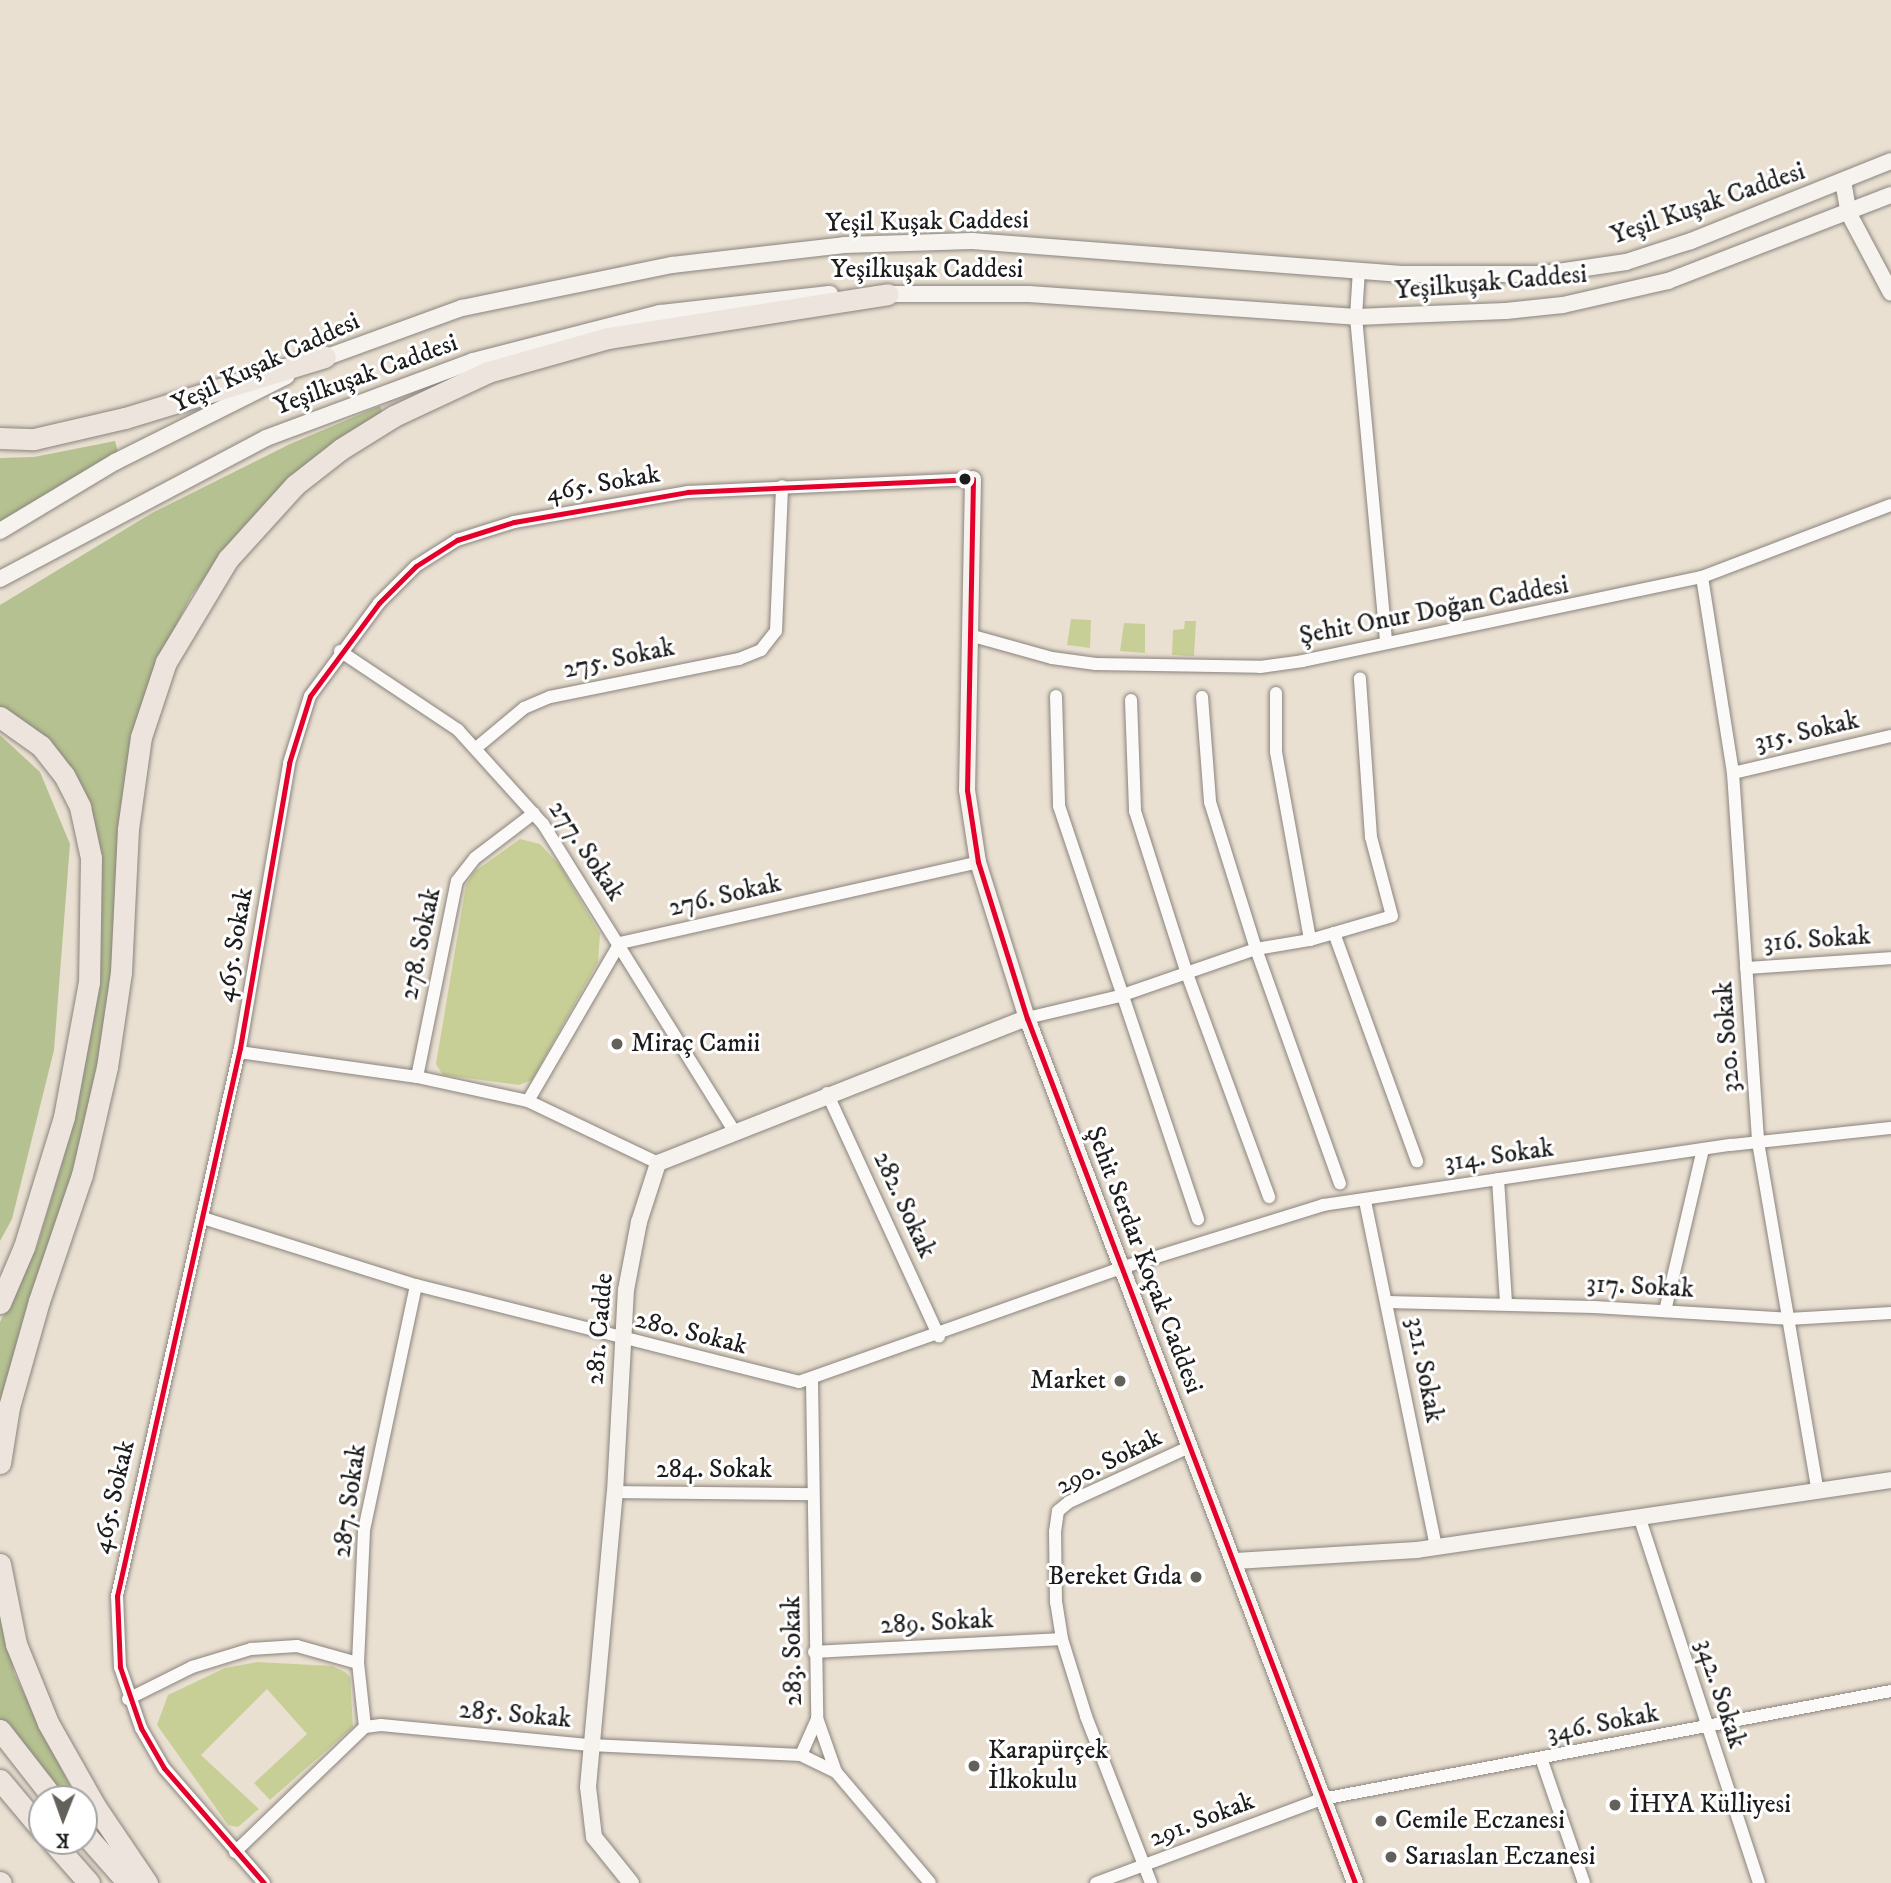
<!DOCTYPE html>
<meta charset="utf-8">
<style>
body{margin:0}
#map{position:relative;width:1891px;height:1883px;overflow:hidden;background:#eae0d2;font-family:"IM FELL DW Pica",serif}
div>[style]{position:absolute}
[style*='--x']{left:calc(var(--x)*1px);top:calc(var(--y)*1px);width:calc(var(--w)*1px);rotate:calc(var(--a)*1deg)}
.green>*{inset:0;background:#c8cf96}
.forest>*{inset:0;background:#b5c190}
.roads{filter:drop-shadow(0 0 2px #89847d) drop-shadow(0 0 2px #89847d)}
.street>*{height:12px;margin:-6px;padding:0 6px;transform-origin:6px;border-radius:6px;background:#fcfaf8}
.secondary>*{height:16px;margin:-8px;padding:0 8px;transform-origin:8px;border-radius:8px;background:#f6f2ed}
.highway>*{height:21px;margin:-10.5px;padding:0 10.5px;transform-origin:10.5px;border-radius:10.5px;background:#ede5dd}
.bus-1>*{height:5px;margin:-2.5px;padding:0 2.5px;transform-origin:2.5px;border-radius:2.5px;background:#e4002b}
.dots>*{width:19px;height:19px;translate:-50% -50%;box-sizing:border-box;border:4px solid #fff;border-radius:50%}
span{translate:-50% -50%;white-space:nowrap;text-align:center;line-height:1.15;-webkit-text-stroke:6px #fff;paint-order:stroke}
.street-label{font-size:26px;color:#1c1c1c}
.poi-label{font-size:26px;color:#1c1c1c}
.left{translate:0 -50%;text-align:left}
.right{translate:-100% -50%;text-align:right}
.north{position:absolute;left:28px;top:1785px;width:70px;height:70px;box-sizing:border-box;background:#fff;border:2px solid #a4a4a4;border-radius:50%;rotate:181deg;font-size:19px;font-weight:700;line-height:28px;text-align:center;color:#1c1c1c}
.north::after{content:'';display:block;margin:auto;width:24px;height:32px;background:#64615c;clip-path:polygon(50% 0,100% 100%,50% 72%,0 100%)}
</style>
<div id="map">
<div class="green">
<i style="clip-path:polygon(1071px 619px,1091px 620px,1090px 648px,1067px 645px)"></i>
<i style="clip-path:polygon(1185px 621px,1196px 621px,1194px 656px,1172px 655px,1173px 630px,1184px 629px)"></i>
<i style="clip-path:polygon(1124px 623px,1145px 624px,1145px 653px,1120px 651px)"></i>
<i style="clip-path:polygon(520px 839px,540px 844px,561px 867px,600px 934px,598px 962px,532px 1080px,519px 1085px,443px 1075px,436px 1064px,466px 885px,474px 872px)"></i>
<i style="clip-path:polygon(257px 1662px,332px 1666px,345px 1672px,350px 1677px,353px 1727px,270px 1800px,254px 1783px,307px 1734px,267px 1689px,201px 1755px,259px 1809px,238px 1827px,228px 1825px,157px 1725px,168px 1695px,225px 1668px)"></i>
</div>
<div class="forest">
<i style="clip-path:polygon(380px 406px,385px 418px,238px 534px,191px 596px,151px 675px,101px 1083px,0 1423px,0 1322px,37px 1247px,73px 1126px,93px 1023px,98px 935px,87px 803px,0 710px,0 605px,152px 513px,290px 444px)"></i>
<i style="clip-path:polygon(115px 441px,119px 456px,0 526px,0 458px,34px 457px)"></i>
<i style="clip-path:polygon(0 735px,40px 772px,70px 844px,54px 1050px,12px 1219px,0 1241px)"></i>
<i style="clip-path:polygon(0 1592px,14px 1673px,74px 1794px,67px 1799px,60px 1799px,0 1720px)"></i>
</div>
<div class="roads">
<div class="street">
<i style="--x:1359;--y:270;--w:47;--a:93.7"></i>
<i style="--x:1356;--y:317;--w:325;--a:84.7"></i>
<i style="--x:1702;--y:577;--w:198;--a:81"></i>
<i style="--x:1733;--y:773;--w:370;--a:86.1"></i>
<i style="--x:1758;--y:1142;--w:355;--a:80.3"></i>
<i style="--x:973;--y:636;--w:82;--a:15.6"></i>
<i style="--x:1052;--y:658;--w:44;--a:7.8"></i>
<i style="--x:1096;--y:664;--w:164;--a:1"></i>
<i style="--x:1260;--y:667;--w:43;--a:-7.9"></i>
<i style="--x:1303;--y:661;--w:408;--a:-11.9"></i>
<i style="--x:1702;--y:577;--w:202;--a:-20.9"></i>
<i style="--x:340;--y:651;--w:142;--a:33.8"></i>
<i style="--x:458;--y:730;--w:127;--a:47.9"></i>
<i style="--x:543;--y:824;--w:362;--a:58.1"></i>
<i style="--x:1276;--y:693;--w:59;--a:90"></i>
<i style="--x:1276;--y:752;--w:191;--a:79.7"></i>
<i style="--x:1056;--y:696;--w:110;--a:88.4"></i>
<i style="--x:1059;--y:806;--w:436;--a:71.4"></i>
<i style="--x:1202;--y:697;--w:105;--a:85.6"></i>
<i style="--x:1210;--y:802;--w:154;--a:72.6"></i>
<i style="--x:1256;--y:949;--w:249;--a:70.3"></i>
<i style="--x:1131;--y:700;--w:111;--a:87.9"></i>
<i style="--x:1135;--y:811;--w:168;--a:72.3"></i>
<i style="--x:1186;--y:971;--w:241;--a:69.8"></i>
<i style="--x:476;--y:748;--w:62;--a:-39.8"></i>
<i style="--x:524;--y:708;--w:28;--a:-23"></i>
<i style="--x:550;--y:697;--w:193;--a:-11.4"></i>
<i style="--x:739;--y:659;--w:24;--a:-22"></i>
<i style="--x:761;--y:650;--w:24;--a:-52"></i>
<i style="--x:776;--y:631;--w:145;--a:-87.6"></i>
<i style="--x:1733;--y:773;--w:162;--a:-13.2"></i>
<i style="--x:1334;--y:933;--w:243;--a:70"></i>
<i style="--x:1746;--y:968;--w:145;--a:-3.9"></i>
<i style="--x:1027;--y:1018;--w:96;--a:-13.3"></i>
<i style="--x:1120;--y:996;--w:144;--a:-19.1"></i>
<i style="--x:1256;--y:949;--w:55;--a:-9.5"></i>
<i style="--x:1310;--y:940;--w:85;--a:-16.3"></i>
<i style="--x:1392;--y:916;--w:82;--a:-104.9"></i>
<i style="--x:1371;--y:837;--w:159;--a:-94"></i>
<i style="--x:239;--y:1052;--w:180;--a:8"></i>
<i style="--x:417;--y:1077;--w:114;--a:12.2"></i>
<i style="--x:528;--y:1101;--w:144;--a:25.5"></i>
<i style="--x:417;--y:1077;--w:200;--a:-78.5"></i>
<i style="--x:457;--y:881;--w:29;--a:-52"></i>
<i style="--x:475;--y:858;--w:74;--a:-37.3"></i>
<i style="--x:827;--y:1093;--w:268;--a:65.3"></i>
<i style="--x:528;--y:1101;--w:183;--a:-59.8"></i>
<i style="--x:620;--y:943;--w:367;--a:-12.7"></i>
<i style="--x:1498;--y:1179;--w:125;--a:86.3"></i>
<i style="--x:1365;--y:1201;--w:354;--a:78.4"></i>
<i style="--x:203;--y:1218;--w:223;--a:17.5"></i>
<i style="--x:416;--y:1285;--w:395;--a:14.2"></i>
<i style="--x:799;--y:1382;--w:342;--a:-19.5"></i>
<i style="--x:1121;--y:1268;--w:212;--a:-17.3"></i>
<i style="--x:1323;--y:1205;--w:412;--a:-8.4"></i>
<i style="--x:1731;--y:1145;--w:161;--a:-6.1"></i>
<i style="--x:1387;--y:1302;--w:207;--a:1.4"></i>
<i style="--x:1594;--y:1307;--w:194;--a:3.5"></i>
<i style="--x:1788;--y:1319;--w:103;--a:-3.3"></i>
<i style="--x:1665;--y:1311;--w:166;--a:-76.8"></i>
<i style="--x:812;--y:1381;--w:337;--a:89.1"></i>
<i style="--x:817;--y:1718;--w:57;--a:70.6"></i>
<i style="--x:836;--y:1772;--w:145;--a:49.7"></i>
<i style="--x:615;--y:1492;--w:198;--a:0.6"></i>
<i style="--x:1640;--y:1519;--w:383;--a:71.9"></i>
<i style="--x:814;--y:1652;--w:248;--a:-3"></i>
<i style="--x:128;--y:1699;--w:72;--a:-26.6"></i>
<i style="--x:192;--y:1667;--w:62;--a:-17"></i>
<i style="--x:251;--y:1649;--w:46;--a:-3.7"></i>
<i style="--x:297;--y:1646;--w:63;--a:15.6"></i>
<i style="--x:365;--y:1727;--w:64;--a:-96.2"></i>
<i style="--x:358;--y:1663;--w:133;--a:-87.4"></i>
<i style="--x:364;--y:1530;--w:250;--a:-78"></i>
<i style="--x:801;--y:1755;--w:39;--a:-66"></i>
<i style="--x:1541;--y:1758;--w:132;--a:71"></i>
<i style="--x:235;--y:1852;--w:180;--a:-43.9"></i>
<i style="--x:365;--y:1727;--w:16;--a:-7"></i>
<i style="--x:381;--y:1725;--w:210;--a:5.5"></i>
<i style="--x:590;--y:1745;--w:211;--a:2.7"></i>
<i style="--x:801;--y:1755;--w:39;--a:26"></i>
<i style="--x:264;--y:1883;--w:152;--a:-131"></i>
<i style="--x:164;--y:1768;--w:46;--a:-119.9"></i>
<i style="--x:141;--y:1728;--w:65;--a:-109"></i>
<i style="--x:120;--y:1667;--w:71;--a:-92.4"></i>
<i style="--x:117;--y:1596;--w:562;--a:-77.35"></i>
<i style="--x:240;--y:1048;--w:289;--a:-80.2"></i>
<i style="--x:289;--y:763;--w:70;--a:-72.6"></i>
<i style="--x:310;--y:696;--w:116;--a:-53.4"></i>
<i style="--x:379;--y:603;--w:52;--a:-45"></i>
<i style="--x:416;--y:566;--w:49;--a:-32.4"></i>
<i style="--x:457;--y:540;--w:60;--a:-17.5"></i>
<i style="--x:514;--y:522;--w:177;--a:-9.8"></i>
<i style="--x:688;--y:492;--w:285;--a:-2.6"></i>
<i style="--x:1096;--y:1883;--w:241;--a:-20.4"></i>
<i style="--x:1322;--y:1799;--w:579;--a:-10.75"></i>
<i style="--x:1151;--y:1883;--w:179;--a:-111.3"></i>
<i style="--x:1086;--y:1716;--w:81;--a:-107.3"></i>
<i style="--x:1062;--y:1639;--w:36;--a:-99"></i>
<i style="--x:1056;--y:1603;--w:71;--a:-90.8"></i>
<i style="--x:1055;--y:1532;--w:21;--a:-82"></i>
<i style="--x:1058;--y:1511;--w:14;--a:-39"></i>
<i style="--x:1069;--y:1502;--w:132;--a:-24.6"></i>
</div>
<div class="secondary">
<i style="--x:1843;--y:181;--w:34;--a:80"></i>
<i style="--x:1849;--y:214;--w:89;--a:62"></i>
<i style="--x:877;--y:294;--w:152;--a:0"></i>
<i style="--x:1029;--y:294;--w:328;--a:4"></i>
<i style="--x:1356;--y:317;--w:150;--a:-2.3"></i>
<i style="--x:1506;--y:311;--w:57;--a:-6"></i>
<i style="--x:1563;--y:305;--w:108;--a:-12.9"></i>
<i style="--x:1668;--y:281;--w:239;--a:-21.1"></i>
<i style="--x:316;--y:361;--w:155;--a:-20"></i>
<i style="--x:462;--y:308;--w:214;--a:-11.6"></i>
<i style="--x:672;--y:265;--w:173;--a:-6.6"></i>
<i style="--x:844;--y:245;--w:128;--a:-1.8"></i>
<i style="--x:972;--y:241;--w:431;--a:4.4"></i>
<i style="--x:1402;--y:274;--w:142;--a:0"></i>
<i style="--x:1544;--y:274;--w:83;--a:-8.3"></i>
<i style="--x:1626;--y:262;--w:68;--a:-17.9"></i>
<i style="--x:1691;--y:241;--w:215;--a:-21.8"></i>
<i style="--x:973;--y:479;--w:311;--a:91.1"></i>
<i style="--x:967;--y:790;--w:73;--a:81.3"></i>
<i style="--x:978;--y:862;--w:164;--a:72.6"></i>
<i style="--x:1027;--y:1018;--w:925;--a:69.23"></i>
<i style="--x:0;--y:531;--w:134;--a:-31"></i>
<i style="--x:115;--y:462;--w:192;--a:-26.6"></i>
<i style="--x:0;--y:579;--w:301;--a:-27.9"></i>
<i style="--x:266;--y:438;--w:221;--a:-20.4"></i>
<i style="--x:473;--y:361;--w:193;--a:-14.4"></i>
<i style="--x:660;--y:313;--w:171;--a:-6.4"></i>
<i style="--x:1235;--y:1561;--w:182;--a:-3.5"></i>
<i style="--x:1417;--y:1550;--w:479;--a:-8.4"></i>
<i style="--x:631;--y:1883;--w:59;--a:-128.8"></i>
<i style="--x:594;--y:1837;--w:50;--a:-96.8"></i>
<i style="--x:588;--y:1787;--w:296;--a:-84.8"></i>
<i style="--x:615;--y:1492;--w:202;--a:-86.9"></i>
<i style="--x:626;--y:1290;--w:69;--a:-79.2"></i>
<i style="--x:639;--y:1222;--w:62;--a:-72.1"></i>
<i style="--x:658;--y:1163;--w:396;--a:-21.5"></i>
</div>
<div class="highway">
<i style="--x:0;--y:438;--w:34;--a:2"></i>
<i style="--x:34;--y:439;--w:93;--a:-13"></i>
<i style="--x:125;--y:418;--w:209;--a:-17"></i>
<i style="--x:0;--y:717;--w:50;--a:35.3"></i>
<i style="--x:41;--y:746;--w:37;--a:52"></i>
<i style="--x:64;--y:775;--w:36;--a:63"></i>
<i style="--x:80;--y:807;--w:52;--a:77.8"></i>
<i style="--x:91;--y:858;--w:124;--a:90.9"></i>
<i style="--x:89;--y:982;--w:137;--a:100.5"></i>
<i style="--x:64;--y:1117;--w:136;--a:107.1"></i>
<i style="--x:24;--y:1247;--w:61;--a:113.2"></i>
<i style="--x:0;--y:1463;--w:57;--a:-80.9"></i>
<i style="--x:9;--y:1407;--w:110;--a:-74.2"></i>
<i style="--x:39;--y:1301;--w:133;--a:-71.2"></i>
<i style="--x:82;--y:1175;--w:111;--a:-77"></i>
<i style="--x:107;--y:1067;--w:96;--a:-81.6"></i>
<i style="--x:121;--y:972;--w:143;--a:-87.2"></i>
<i style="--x:128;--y:829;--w:93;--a:-82"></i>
<i style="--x:141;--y:737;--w:79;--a:-71.6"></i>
<i style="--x:166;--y:662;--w:120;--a:-59"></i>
<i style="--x:228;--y:559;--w:100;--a:-47.8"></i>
<i style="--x:295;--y:485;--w:58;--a:-38"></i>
<i style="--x:341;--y:449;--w:62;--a:-31.9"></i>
<i style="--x:394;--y:416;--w:104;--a:-25.1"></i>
<i style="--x:488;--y:372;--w:125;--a:-15.8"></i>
<i style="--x:608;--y:338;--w:283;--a:-8.9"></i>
<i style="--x:0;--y:1564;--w:82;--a:78.7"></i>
<i style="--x:16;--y:1644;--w:85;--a:67.9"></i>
<i style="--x:48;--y:1723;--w:95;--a:60.5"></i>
<i style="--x:95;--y:1806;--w:93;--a:56"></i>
<i style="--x:0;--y:1730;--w:88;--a:52"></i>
<i style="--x:0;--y:1780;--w:65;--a:50"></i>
<i style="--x:84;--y:1833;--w:67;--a:48.7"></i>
<i style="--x:52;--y:1841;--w:56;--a:48.6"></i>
<i style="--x:0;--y:1882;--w:1;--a:45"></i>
</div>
</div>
<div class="bus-1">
<i style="--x:264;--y:1883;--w:152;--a:-131"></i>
<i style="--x:164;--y:1768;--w:46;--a:-119.9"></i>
<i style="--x:141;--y:1728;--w:65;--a:-109"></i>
<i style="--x:120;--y:1667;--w:71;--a:-92.4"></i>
<i style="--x:117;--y:1596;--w:562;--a:-77.35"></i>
<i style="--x:240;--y:1048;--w:289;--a:-80.2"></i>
<i style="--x:289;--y:763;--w:70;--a:-72.6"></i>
<i style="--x:310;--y:696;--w:116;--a:-53.4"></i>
<i style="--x:379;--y:603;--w:52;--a:-45"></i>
<i style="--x:416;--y:566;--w:49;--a:-32.4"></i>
<i style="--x:457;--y:540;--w:60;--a:-17.5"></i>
<i style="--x:514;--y:522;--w:177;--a:-9.8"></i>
<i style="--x:688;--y:492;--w:285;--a:-2.6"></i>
<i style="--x:973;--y:479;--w:311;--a:91.1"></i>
<i style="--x:967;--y:790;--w:73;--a:81.3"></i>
<i style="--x:978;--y:862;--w:164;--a:72.6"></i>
<i style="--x:1027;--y:1018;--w:925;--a:69.23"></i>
</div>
<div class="dots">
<i style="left:965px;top:479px;background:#1c1c1c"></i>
<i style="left:617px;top:1044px;background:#64615c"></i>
<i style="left:1120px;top:1381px;background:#64615c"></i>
<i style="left:1196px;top:1577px;background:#64615c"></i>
<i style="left:974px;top:1766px;background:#64615c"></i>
<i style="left:1615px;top:1805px;background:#64615c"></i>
<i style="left:1381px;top:1821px;background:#64615c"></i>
<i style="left:1391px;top:1857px;background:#64615c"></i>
</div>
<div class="street-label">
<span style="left:1708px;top:204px;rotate:-19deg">Yeşil Kuşak Caddesi</span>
<span style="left:927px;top:222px;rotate:-1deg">Yeşil Kuşak Caddesi</span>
<span style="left:927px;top:270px">Yeşilkuşak Caddesi</span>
<span style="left:1491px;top:283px;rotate:-5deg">Yeşilkuşak Caddesi</span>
<span style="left:266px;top:363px;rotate:-25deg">Yeşil Kuşak Caddesi</span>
<span style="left:366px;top:375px;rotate:-20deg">Yeşilkuşak Caddesi</span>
<span style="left:603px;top:484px;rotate:-10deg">465. Sokak</span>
<span style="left:1434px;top:611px;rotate:-11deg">Şehit Onur Doğan Caddesi</span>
<span style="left:619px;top:659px;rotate:-12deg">275. Sokak</span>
<span style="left:1807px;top:732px;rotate:-13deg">315. Sokak</span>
<span style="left:586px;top:851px;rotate:56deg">277. Sokak</span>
<span style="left:725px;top:896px;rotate:-13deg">276. Sokak</span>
<span style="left:1817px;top:940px;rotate:-4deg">316. Sokak</span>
<span style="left:421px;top:944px;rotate:-78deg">278. Sokak</span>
<span style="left:235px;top:945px;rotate:-80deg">465. Sokak</span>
<span style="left:1728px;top:1037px;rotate:-94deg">320. Sokak</span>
<span style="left:1499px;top:1156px;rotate:-8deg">314. Sokak</span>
<span style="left:904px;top:1205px;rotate:65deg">282. Sokak</span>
<span style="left:1144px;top:1260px;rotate:69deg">Şehit Serdar Koçak Caddesi</span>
<span style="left:1640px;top:1287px;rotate:3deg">317. Sokak</span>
<span style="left:600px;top:1329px;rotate:-85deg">281. Cadde</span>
<span style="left:691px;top:1333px;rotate:14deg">280. Sokak</span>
<span style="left:1424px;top:1370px;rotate:79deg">321. Sokak</span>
<span style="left:1109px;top:1462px;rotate:-27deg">290. Sokak</span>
<span style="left:714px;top:1470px">284. Sokak</span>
<span style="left:114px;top:1497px;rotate:-77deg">465. Sokak</span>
<span style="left:350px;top:1501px;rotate:-82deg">287. Sokak</span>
<span style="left:937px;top:1623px;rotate:-3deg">289. Sokak</span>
<span style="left:793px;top:1651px;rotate:-91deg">283. Sokak</span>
<span style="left:1720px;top:1694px;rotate:72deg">342. Sokak</span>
<span style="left:515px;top:1715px;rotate:5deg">285. Sokak</span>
<span style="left:1603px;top:1724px;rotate:-11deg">346. Sokak</span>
<span style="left:1202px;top:1820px;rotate:-21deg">291. Sokak</span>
</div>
<div class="poi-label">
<span class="left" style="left:631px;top:1044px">Miraç Camii</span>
<span class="right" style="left:1106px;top:1381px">Market</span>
<span class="right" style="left:1182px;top:1577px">Bereket Gıda</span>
<span class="left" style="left:988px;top:1766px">Karapürçek<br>İlkokulu</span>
<span class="left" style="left:1629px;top:1805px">İHYA Külliyesi</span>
<span class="left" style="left:1395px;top:1821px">Cemile Eczanesi</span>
<span class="left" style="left:1405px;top:1857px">Sarıaslan Eczanesi</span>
</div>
<div class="north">K</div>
</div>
